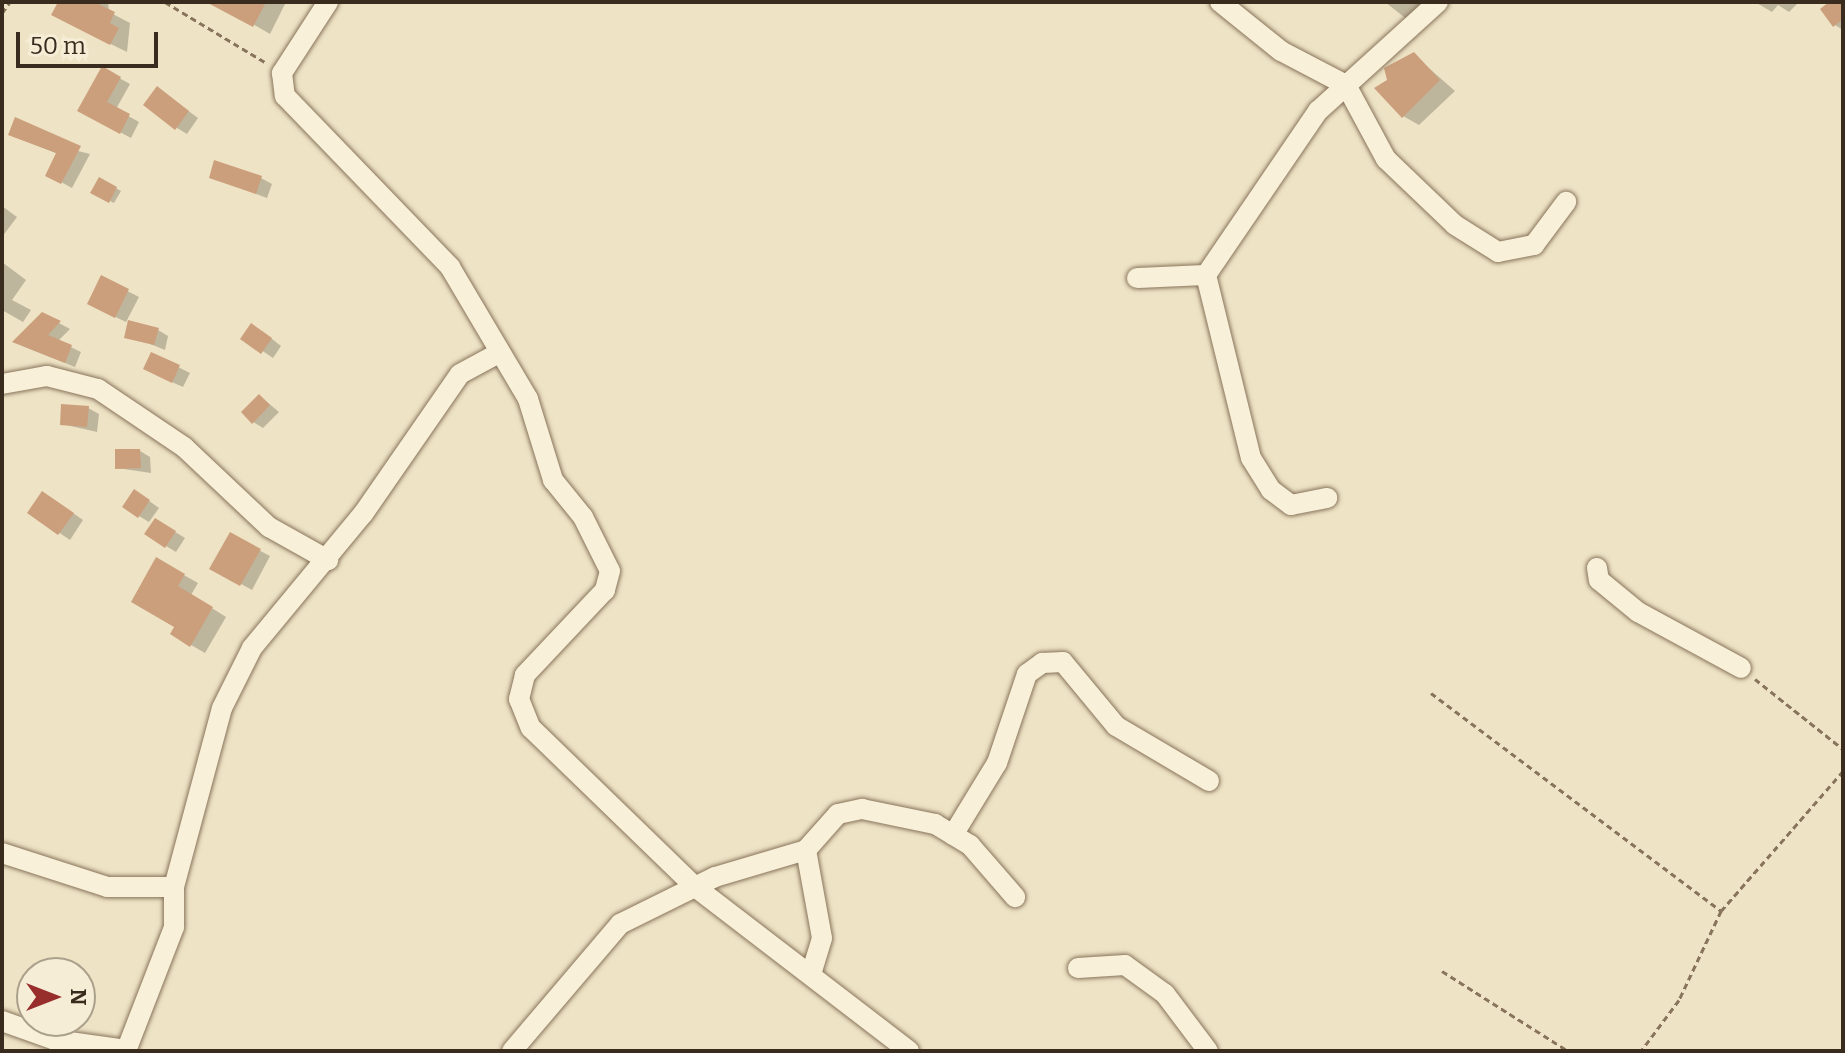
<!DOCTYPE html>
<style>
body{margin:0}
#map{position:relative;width:1845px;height:1053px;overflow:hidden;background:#eee3c5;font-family:Bitter,serif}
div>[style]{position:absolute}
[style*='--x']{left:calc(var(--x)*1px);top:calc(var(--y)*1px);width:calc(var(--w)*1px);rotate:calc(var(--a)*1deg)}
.shadow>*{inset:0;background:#0003}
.building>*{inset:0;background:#cb9f7c}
.path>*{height:3px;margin-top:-1.5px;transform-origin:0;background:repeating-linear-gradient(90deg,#88745b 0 6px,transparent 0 10px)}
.roads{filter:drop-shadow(0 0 2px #88745b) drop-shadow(0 0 2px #88745b)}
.minor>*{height:20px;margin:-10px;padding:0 10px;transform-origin:10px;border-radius:10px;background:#f8f0d8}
span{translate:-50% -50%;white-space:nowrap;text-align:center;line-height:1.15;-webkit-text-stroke:8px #f5edd5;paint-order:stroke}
.frame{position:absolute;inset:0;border:4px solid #392c1f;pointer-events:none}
.north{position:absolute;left:16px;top:957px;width:80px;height:80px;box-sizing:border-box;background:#f5edd5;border:2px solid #aaa08c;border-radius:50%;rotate:90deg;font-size:22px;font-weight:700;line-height:32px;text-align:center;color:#392c1f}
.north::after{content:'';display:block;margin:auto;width:28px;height:36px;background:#972e2c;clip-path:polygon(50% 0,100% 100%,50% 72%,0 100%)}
.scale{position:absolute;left:16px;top:32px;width:142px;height:36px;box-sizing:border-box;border:4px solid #392c1f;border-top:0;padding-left:10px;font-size:24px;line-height:28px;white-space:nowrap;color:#392c1f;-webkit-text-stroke:6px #f5edd5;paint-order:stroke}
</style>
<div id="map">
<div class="shadow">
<i style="clip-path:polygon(60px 2px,108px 2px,109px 12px,130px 23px,127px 52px,70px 24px)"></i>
<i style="clip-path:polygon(215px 2px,286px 2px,270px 34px)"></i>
<i style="clip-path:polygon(1385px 2px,1431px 2px,1409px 21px)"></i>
<i style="clip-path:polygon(1755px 2px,1799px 2px,1789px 12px,1778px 5px,1772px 12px)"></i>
<i style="clip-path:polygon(1832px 2px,1843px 2px,1843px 30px,1835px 25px)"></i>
<i style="clip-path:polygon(1414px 55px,1455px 91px,1419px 125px,1403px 116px,1390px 81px)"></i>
<i style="clip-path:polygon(103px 69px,130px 84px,116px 109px,139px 122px,131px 138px,79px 110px)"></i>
<i style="clip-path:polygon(167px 95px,198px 118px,187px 134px,177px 128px)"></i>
<i style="clip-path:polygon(11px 134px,90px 154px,72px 188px,48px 175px,58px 154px)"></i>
<i style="clip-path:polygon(211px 177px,261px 178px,272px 184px,267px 198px)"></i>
<i style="clip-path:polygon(100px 179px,121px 191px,114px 203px,93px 192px)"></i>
<i style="clip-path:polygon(2px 206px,17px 217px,2px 237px)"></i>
<i style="clip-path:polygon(2px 262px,26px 280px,12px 300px,31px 310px,23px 322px,2px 310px)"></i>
<i style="clip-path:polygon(102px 278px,139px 297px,126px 322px,99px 309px)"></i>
<i style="clip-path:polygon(42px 314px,70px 329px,58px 341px,81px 352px,75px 367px,25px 347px)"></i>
<i style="clip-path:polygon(158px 330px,168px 336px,165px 350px,138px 339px)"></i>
<i style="clip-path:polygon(262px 331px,281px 346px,273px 358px,243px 338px)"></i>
<i style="clip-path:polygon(152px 354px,190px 373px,183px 387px,156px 375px)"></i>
<i style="clip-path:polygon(260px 396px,279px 412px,263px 428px,253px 422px)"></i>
<i style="clip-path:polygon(88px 408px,99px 414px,97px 432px,62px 424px)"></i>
<i style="clip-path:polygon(140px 451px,150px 457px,151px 473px,117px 468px)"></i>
<i style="clip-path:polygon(145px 498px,159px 508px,149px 522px,139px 516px)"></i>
<i style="clip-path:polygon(53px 499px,83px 520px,70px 540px,30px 513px)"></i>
<i style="clip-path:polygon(156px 520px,185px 538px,176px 552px,166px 546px)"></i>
<i style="clip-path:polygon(231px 535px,270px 556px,252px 590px,212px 568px)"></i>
<i style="clip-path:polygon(157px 560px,198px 583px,191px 595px,226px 617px,205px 653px,172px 634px,176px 626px)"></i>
</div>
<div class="building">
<i style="clip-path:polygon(58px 2px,94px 2px,115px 12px,110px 23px,119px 28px,110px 45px,51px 15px)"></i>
<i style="clip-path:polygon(206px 2px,266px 2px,253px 27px)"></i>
<i style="clip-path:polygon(1829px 2px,1843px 2px,1843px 19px,1833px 27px,1820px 9px)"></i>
<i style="clip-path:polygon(1414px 52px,1440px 80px,1402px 118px,1374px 88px,1387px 80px,1384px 68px)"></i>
<i style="clip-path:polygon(102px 66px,121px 77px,107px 102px,130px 114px,120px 134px,77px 111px)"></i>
<i style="clip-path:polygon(157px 86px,189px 111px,175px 130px,143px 105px)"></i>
<i style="clip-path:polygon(15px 117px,81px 146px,61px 184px,45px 176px,56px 153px,8px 135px)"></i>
<i style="clip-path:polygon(214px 160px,262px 176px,256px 194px,209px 178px)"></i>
<i style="clip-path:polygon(99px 177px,117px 187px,109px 203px,90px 193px)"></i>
<i style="clip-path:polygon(101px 275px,129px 289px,115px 318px,87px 304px)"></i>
<i style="clip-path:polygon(42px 312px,61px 321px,48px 335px,72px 345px,65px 363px,12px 342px)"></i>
<i style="clip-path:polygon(128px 320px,159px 328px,154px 345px,124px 338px)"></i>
<i style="clip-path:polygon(251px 323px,272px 338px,261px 354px,240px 339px)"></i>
<i style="clip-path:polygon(151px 352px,180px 365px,172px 383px,143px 369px)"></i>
<i style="clip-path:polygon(259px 394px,270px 405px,252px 424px,241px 412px)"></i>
<i style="clip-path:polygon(61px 404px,89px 406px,87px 427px,60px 425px)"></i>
<i style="clip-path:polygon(115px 449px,140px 449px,141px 468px,115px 469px)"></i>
<i style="clip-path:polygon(134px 489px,150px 500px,138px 518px,122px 507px)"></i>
<i style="clip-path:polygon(42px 491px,74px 513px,58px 535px,27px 513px)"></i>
<i style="clip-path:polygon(155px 518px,176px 531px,165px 548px,144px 534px)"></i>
<i style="clip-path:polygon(230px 532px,261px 549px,240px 586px,209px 569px)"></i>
<i style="clip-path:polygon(156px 557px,185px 574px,178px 586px,213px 607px,190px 647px,170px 634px,174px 627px,131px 602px)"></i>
</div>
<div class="path">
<i style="--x:165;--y:2;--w:117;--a:31"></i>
<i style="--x:2;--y:13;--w:14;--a:-54"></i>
<i style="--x:1755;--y:679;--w:112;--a:38.5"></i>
<i style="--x:1431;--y:693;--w:363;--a:36.9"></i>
<i style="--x:1721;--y:911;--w:98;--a:115.3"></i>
<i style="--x:1679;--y:1000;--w:64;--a:126.7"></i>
<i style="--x:1721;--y:911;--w:186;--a:-48.9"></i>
<i style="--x:1442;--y:971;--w:149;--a:32.4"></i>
</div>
<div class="roads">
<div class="minor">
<i style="--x:328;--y:2;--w:85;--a:122.9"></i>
<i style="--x:282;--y:73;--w:23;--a:83"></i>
<i style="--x:285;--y:96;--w:238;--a:46"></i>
<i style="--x:450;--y:267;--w:153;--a:59.4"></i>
<i style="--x:528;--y:399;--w:85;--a:72.8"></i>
<i style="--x:553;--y:480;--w:48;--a:51"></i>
<i style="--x:583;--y:517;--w:60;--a:63.4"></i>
<i style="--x:610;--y:571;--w:20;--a:105"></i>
<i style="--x:605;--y:590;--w:117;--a:133.3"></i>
<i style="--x:525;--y:675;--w:25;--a:104"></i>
<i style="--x:519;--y:699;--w:31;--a:68"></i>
<i style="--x:531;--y:728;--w:227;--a:44.1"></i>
<i style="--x:694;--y:886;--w:271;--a:37.5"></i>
<i style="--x:1220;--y:2;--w:78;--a:38.8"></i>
<i style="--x:1281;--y:51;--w:73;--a:27.6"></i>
<i style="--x:1346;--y:85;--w:84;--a:61.6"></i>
<i style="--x:1386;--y:159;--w:95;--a:43.7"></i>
<i style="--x:1455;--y:225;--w:51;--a:32.1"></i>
<i style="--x:1498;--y:252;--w:37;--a:-11"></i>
<i style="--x:1534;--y:245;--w:54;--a:-53.3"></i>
<i style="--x:1206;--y:275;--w:188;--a:76.2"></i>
<i style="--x:1251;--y:458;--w:38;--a:58"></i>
<i style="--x:1271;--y:490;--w:25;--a:37"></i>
<i style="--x:1291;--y:505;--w:37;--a:-11"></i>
<i style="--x:1137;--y:278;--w:69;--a:-2.5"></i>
<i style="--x:1206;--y:275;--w:199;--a:-55.7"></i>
<i style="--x:1318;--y:111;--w:162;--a:-42.2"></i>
<i style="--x:2;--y:384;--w:46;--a:-10.1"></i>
<i style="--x:47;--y:376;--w:53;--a:14.3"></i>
<i style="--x:98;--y:389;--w:104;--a:34"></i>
<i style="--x:184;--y:447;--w:117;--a:43.3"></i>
<i style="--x:269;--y:527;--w:68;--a:29.2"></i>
<i style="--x:1597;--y:568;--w:12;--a:81"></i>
<i style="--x:1599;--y:580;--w:50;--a:39.4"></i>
<i style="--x:1638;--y:612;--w:117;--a:28.5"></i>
<i style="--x:953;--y:835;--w:84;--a:-58.6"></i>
<i style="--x:997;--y:763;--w:94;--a:-71.4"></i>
<i style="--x:1027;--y:674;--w:19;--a:-36"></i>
<i style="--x:1042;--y:663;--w:21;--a:-3"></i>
<i style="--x:1063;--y:662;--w:83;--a:50.4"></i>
<i style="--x:1116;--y:726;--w:108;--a:30.6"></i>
<i style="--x:2;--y:853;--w:110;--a:17.9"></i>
<i style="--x:107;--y:887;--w:67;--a:0"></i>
<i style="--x:1078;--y:968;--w:47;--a:-3.7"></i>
<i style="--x:1125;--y:965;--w:49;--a:35.9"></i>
<i style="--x:1165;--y:994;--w:71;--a:53"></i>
<i style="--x:812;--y:971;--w:34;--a:-73"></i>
<i style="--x:822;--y:938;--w:89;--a:-100.3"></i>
<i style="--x:806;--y:850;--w:48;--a:-48.4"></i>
<i style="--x:838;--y:814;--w:25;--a:-12"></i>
<i style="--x:862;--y:809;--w:75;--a:11.6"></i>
<i style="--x:935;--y:824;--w:41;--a:31"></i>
<i style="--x:970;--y:845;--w:69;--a:49.1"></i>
<i style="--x:2;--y:1021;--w:56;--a:19.7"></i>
<i style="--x:55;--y:1040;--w:72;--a:8"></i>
<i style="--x:126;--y:1051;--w:133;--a:-68.8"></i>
<i style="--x:174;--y:927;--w:40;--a:-90"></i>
<i style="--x:174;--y:887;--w:185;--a:-75"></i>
<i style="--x:222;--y:708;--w:67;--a:-63.4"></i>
<i style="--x:252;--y:648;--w:174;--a:-50.4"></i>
<i style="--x:363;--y:514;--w:170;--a:-55.3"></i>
<i style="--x:460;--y:374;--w:42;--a:-28.4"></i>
<i style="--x:512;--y:1051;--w:167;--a:-49.6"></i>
<i style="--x:620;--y:924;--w:106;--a:-26.3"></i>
<i style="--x:715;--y:877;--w:95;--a:-16.5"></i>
</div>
</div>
<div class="frame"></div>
<div class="north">N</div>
<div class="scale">50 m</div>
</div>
